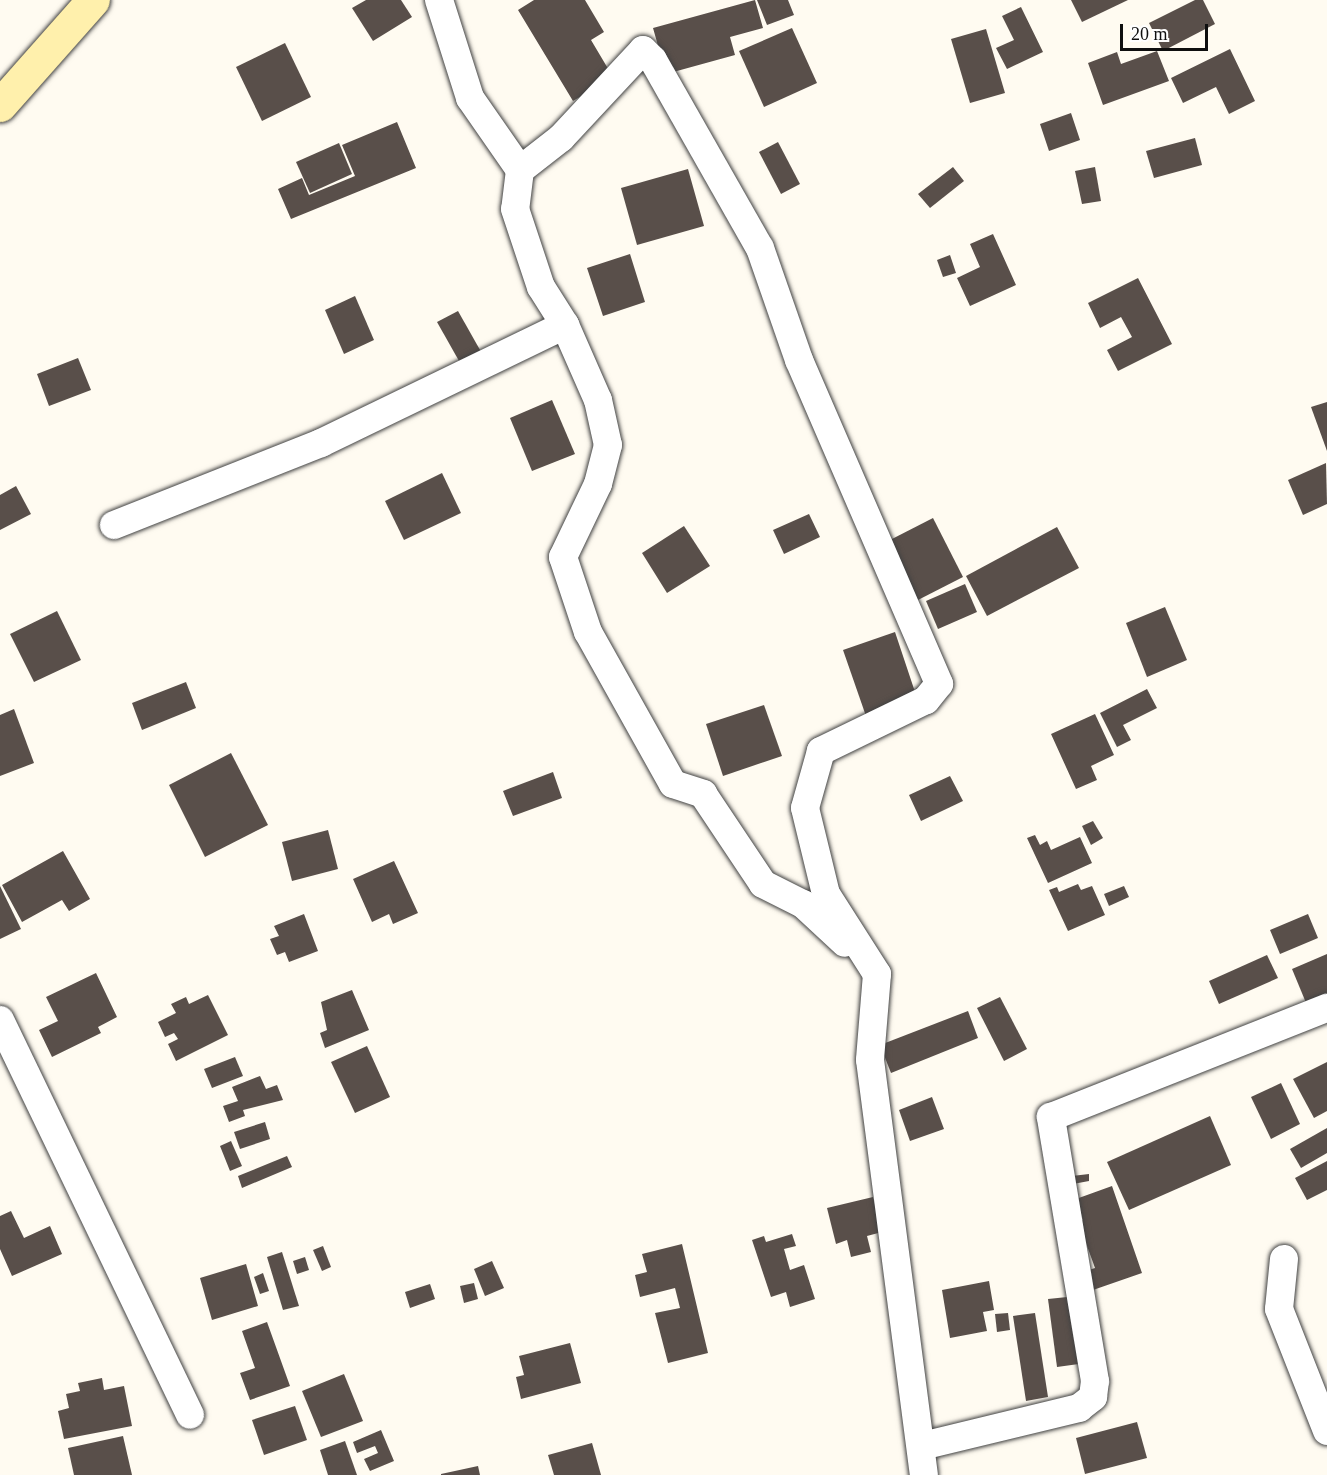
<!DOCTYPE html>
<style>
body{margin:0}
#map{position:relative;width:1327px;height:1475px;overflow:hidden;background:#fffbf1;font-family:"Times New Roman",serif}
div>[style]{position:absolute}
[style*='--x']{left:calc(var(--x)*1px);top:calc(var(--y)*1px);width:calc(var(--w)*1px);rotate:calc(var(--a)*1deg)}
.building>*{inset:0;background:#594f4a}
.roads{filter:drop-shadow(0 0 2px #424242) drop-shadow(0 0 2px #424242)}
.street>*{height:28px;margin:-14px;padding:0 14px;transform-origin:14px;border-radius:14px;background:#fff}
.secondary>*{height:33px;margin:-16.5px;padding:0 16.5px;transform-origin:16.5px;border-radius:16.5px;background:#fff0ac}
span{translate:-50% -50%;white-space:nowrap;text-align:center;line-height:1.15;-webkit-text-stroke:6px #fff;paint-order:stroke}
.scale{position:absolute;left:1120px;top:24px;width:88px;height:27px;box-sizing:border-box;border:3px solid #0f0f0f;border-top:0;padding-left:8px;font-size:18px;line-height:21px;white-space:nowrap;color:#0f0f0f;-webkit-text-stroke:4px #fff;paint-order:stroke}
</style>
<div id="map">
<div class="building">
<i style="clip-path:polygon(366px 0,401px 0,412px 17px,373px 41px,352px 8px)"></i>
<i style="clip-path:polygon(534px 0,585px 0,604px 32px,591px 40px,613px 77px,573px 101px,518px 10px)"></i>
<i style="clip-path:polygon(755px 0,763px 28px,730px 37px,735px 55px,666px 74px,653px 28px)"></i>
<i style="clip-path:polygon(757px 0,788px 0,794px 15px,767px 25px)"></i>
<i style="clip-path:polygon(1071px 0,1128px 0,1082px 22px)"></i>
<i style="clip-path:polygon(1195px 0,1203px 0,1215px 24px,1163px 51px,1149px 23px)"></i>
<i style="clip-path:polygon(1021px 7px,1043px 52px,1007px 69px,996px 48px,1014px 40px,1002px 16px)"></i>
<i style="clip-path:polygon(792px 28px,817px 83px,764px 107px,739px 51px)"></i>
<i style="clip-path:polygon(986px 29px,1005px 93px,970px 103px,951px 39px)"></i>
<i style="clip-path:polygon(285px 43px,311px 97px,262px 121px,236px 67px)"></i>
<i style="clip-path:polygon(1230px 49px,1255px 101px,1229px 114px,1216px 87px,1183px 103px,1171px 78px)"></i>
<i style="clip-path:polygon(1157px 51px,1169px 81px,1103px 105px,1088px 63px,1117px 52px,1121px 64px)"></i>
<i style="clip-path:polygon(1071px 113px,1080px 140px,1049px 151px,1040px 124px)"></i>
<i style="clip-path:polygon(397px 122px,416px 168px,291px 219px,278px 189px,302px 178px,309px 195px,355px 176px,342px 145px)"></i>
<i style="clip-path:polygon(1195px 138px,1202px 165px,1154px 178px,1146px 151px)"></i>
<i style="clip-path:polygon(778px 142px,800px 184px,781px 194px,759px 152px)"></i>
<i style="clip-path:polygon(339px 143px,352px 174px,310px 193px,296px 162px)"></i>
<i style="clip-path:polygon(953px 167px,964px 181px,930px 208px,918px 194px)"></i>
<i style="clip-path:polygon(1095px 167px,1101px 201px,1082px 204px,1075px 171px)"></i>
<i style="clip-path:polygon(688px 169px,704px 226px,637px 245px,621px 188px)"></i>
<i style="clip-path:polygon(993px 234px,1016px 285px,970px 306px,957px 278px,980px 267px,970px 244px)"></i>
<i style="clip-path:polygon(630px 254px,645px 302px,603px 316px,587px 268px)"></i>
<i style="clip-path:polygon(950px 255px,956px 273px,943px 277px,937px 260px)"></i>
<i style="clip-path:polygon(1138px 278px,1172px 344px,1118px 371px,1107px 350px,1132px 337px,1121px 317px,1100px 328px,1088px 303px)"></i>
<i style="clip-path:polygon(355px 296px,374px 340px,344px 354px,325px 310px)"></i>
<i style="clip-path:polygon(458px 311px,484px 357px,463px 368px,437px 322px)"></i>
<i style="clip-path:polygon(78px 358px,91px 390px,49px 406px,37px 374px)"></i>
<i style="clip-path:polygon(552px 400px,575px 454px,532px 471px,510px 418px)"></i>
<i style="clip-path:polygon(1327px 402px,1327px 451px,1311px 407px)"></i>
<i style="clip-path:polygon(1326px 463px,1327px 504px,1303px 515px,1288px 480px)"></i>
<i style="clip-path:polygon(442px 473px,461px 513px,404px 540px,385px 501px)"></i>
<i style="clip-path:polygon(16px 486px,31px 514px,0 530px,0 495px)"></i>
<i style="clip-path:polygon(809px 514px,820px 537px,784px 554px,773px 530px)"></i>
<i style="clip-path:polygon(933px 518px,963px 577px,916px 601px,890px 540px)"></i>
<i style="clip-path:polygon(684px 526px,710px 566px,667px 593px,642px 553px)"></i>
<i style="clip-path:polygon(1057px 527px,1079px 568px,987px 616px,966px 576px)"></i>
<i style="clip-path:polygon(965px 584px,977px 612px,938px 629px,926px 601px)"></i>
<i style="clip-path:polygon(1165px 607px,1187px 660px,1147px 677px,1126px 623px)"></i>
<i style="clip-path:polygon(57px 611px,81px 660px,34px 682px,10px 634px)"></i>
<i style="clip-path:polygon(895px 632px,918px 701px,867px 719px,843px 650px)"></i>
<i style="clip-path:polygon(186px 682px,196px 708px,142px 730px,132px 703px)"></i>
<i style="clip-path:polygon(1147px 689px,1157px 708px,1123px 725px,1131px 740px,1117px 747px,1100px 713px)"></i>
<i style="clip-path:polygon(764px 705px,782px 756px,723px 776px,706px 724px)"></i>
<i style="clip-path:polygon(14px 709px,34px 763px,0 776px,0 715px)"></i>
<i style="clip-path:polygon(1095px 714px,1114px 755px,1091px 766px,1097px 780px,1076px 789px,1051px 734px)"></i>
<i style="clip-path:polygon(231px 753px,268px 825px,205px 857px,169px 785px)"></i>
<i style="clip-path:polygon(553px 772px,562px 798px,513px 816px,503px 791px)"></i>
<i style="clip-path:polygon(950px 776px,963px 801px,921px 821px,909px 795px)"></i>
<i style="clip-path:polygon(1093px 821px,1103px 838px,1091px 845px,1082px 826px)"></i>
<i style="clip-path:polygon(328px 830px,338px 869px,292px 881px,282px 842px)"></i>
<i style="clip-path:polygon(1035px 835px,1040px 845px,1047px 841px,1051px 850px,1080px 837px,1092px 863px,1048px 883px,1027px 838px)"></i>
<i style="clip-path:polygon(63px 851px,90px 899px,69px 911px,62px 900px,22px 922px,2px 885px)"></i>
<i style="clip-path:polygon(394px 861px,418px 913px,393px 924px,389px 914px,372px 922px,353px 879px)"></i>
<i style="clip-path:polygon(1078px 884px,1081px 890px,1092px 886px,1105px 915px,1068px 931px,1049px 890px,1057px 887px,1059px 892px)"></i>
<i style="clip-path:polygon(0 886px,21px 929px,0 939px)"></i>
<i style="clip-path:polygon(1124px 886px,1129px 897px,1109px 906px,1104px 894px)"></i>
<i style="clip-path:polygon(304px 914px,318px 951px,289px 962px,285px 952px,277px 955px,270px 939px,279px 936px,274px 926px)"></i>
<i style="clip-path:polygon(1308px 914px,1318px 938px,1280px 954px,1270px 930px)"></i>
<i style="clip-path:polygon(1327px 954px,1327px 1003px,1309px 1010px,1292px 969px)"></i>
<i style="clip-path:polygon(1267px 955px,1278px 978px,1219px 1004px,1209px 981px)"></i>
<i style="clip-path:polygon(96px 973px,117px 1017px,98px 1027px,101px 1033px,52px 1057px,39px 1030px,58px 1021px,46px 997px)"></i>
<i style="clip-path:polygon(352px 990px,369px 1030px,325px 1048px,320px 1033px,327px 1030px,321px 1002px)"></i>
<i style="clip-path:polygon(208px 995px,228px 1035px,176px 1061px,168px 1044px,178px 1039px,174px 1033px,165px 1037px,158px 1022px,176px 1013px,171px 1004px,186px 997px,189px 1004px)"></i>
<i style="clip-path:polygon(1000px 997px,1027px 1049px,1004px 1061px,977px 1008px)"></i>
<i style="clip-path:polygon(968px 1011px,978px 1038px,891px 1073px,880px 1045px)"></i>
<i style="clip-path:polygon(367px 1046px,390px 1097px,355px 1113px,331px 1062px)"></i>
<i style="clip-path:polygon(235px 1057px,243px 1076px,212px 1088px,204px 1069px)"></i>
<i style="clip-path:polygon(1327px 1062px,1327px 1111px,1314px 1118px,1293px 1079px)"></i>
<i style="clip-path:polygon(260px 1076px,266px 1089px,277px 1085px,283px 1100px,243px 1110px,245px 1116px,229px 1122px,223px 1106px,238px 1101px,232px 1087px)"></i>
<i style="clip-path:polygon(1281px 1083px,1300px 1124px,1271px 1139px,1251px 1097px)"></i>
<i style="clip-path:polygon(932px 1097px,944px 1129px,910px 1141px,899px 1110px)"></i>
<i style="clip-path:polygon(1210px 1116px,1231px 1165px,1129px 1210px,1107px 1162px)"></i>
<i style="clip-path:polygon(265px 1122px,270px 1139px,240px 1149px,234px 1132px)"></i>
<i style="clip-path:polygon(1327px 1128px,1327px 1153px,1301px 1168px,1290px 1149px)"></i>
<i style="clip-path:polygon(231px 1141px,242px 1166px,230px 1171px,220px 1146px)"></i>
<i style="clip-path:polygon(287px 1156px,292px 1167px,242px 1188px,238px 1176px)"></i>
<i style="clip-path:polygon(1327px 1161px,1327px 1190px,1307px 1200px,1295px 1178px)"></i>
<i style="clip-path:polygon(1089px 1174px,1089px 1181px,1073px 1184px,1072px 1176px)"></i>
<i style="clip-path:polygon(1112px 1186px,1142px 1273px,1093px 1290px,1086px 1271px,1095px 1268px,1078px 1221px,1083px 1220px,1076px 1199px)"></i>
<i style="clip-path:polygon(873px 1197px,882px 1232px,867px 1236px,871px 1252px,851px 1257px,847px 1240px,836px 1244px,827px 1208px)"></i>
<i style="clip-path:polygon(11px 1211px,24px 1238px,50px 1226px,62px 1254px,12px 1276px,0 1249px,0 1216px)"></i>
<i style="clip-path:polygon(792px 1234px,796px 1246px,784px 1249px,790px 1270px,804px 1265px,815px 1299px,790px 1307px,786px 1292px,771px 1297px,752px 1240px,764px 1236px,766px 1242px)"></i>
<i style="clip-path:polygon(682px 1244px,708px 1353px,668px 1363px,655px 1313px,680px 1308px,675px 1288px,640px 1297px,635px 1275px,647px 1272px,642px 1254px)"></i>
<i style="clip-path:polygon(323px 1246px,331px 1267px,322px 1271px,313px 1250px)"></i>
<i style="clip-path:polygon(282px 1252px,299px 1306px,283px 1310px,267px 1257px)"></i>
<i style="clip-path:polygon(305px 1257px,309px 1270px,297px 1274px,293px 1261px)"></i>
<i style="clip-path:polygon(492px 1261px,504px 1288px,485px 1296px,474px 1269px)"></i>
<i style="clip-path:polygon(246px 1264px,258px 1306px,212px 1320px,200px 1278px)"></i>
<i style="clip-path:polygon(263px 1273px,269px 1291px,260px 1294px,254px 1277px)"></i>
<i style="clip-path:polygon(989px 1281px,994px 1310px,983px 1312px,987px 1331px,950px 1338px,942px 1290px)"></i>
<i style="clip-path:polygon(474px 1283px,478px 1299px,464px 1303px,460px 1286px)"></i>
<i style="clip-path:polygon(430px 1284px,435px 1299px,410px 1308px,405px 1292px)"></i>
<i style="clip-path:polygon(1077px 1296px,1086px 1363px,1057px 1367px,1048px 1299px)"></i>
<i style="clip-path:polygon(1008px 1313px,1010px 1330px,997px 1332px,995px 1314px)"></i>
<i style="clip-path:polygon(1035px 1313px,1048px 1397px,1026px 1401px,1013px 1316px)"></i>
<i style="clip-path:polygon(267px 1322px,290px 1386px,250px 1400px,240px 1373px,255px 1368px,242px 1331px)"></i>
<i style="clip-path:polygon(570px 1343px,581px 1383px,521px 1399px,516px 1377px,524px 1375px,519px 1356px)"></i>
<i style="clip-path:polygon(344px 1374px,363px 1421px,321px 1437px,302px 1391px)"></i>
<i style="clip-path:polygon(102px 1378px,104px 1390px,124px 1386px,132px 1426px,64px 1439px,58px 1411px,69px 1408px,66px 1394px,80px 1391px,78px 1383px)"></i>
<i style="clip-path:polygon(295px 1406px,307px 1440px,264px 1455px,252px 1420px)"></i>
<i style="clip-path:polygon(1137px 1422px,1147px 1458px,1085px 1474px,1076px 1438px)"></i>
<i style="clip-path:polygon(381px 1430px,394px 1461px,370px 1471px,364px 1459px,378px 1453px,375px 1446px,357px 1453px,353px 1442px)"></i>
<i style="clip-path:polygon(123px 1436px,132px 1475px,74px 1475px,68px 1448px)"></i>
<i style="clip-path:polygon(345px 1441px,357px 1475px,328px 1475px,320px 1450px)"></i>
<i style="clip-path:polygon(592px 1443px,601px 1475px,554px 1475px,548px 1455px)"></i>
<i style="clip-path:polygon(478px 1466px,480px 1475px,441px 1475px,441px 1474px)"></i>
</div>
<div class="roads">
<div class="street">
<i style="--x:439;--y:0;--w:103;--a:72.4"></i>
<i style="--x:470;--y:98;--w:88;--a:55.2"></i>
<i style="--x:520;--y:170;--w:52;--a:-38"></i>
<i style="--x:561;--y:138;--w:120;--a:-47"></i>
<i style="--x:643;--y:50;--w:14;--a:45"></i>
<i style="--x:653;--y:60;--w:216;--a:60.4"></i>
<i style="--x:760;--y:248;--w:119;--a:70.8"></i>
<i style="--x:799;--y:360;--w:353;--a:66.6"></i>
<i style="--x:939;--y:684;--w:21;--a:129"></i>
<i style="--x:926;--y:700;--w:117;--a:154.1"></i>
<i style="--x:821;--y:751;--w:59;--a:105.7"></i>
<i style="--x:805;--y:808;--w:89;--a:76.3"></i>
<i style="--x:826;--y:894;--w:95;--a:57.5"></i>
<i style="--x:877;--y:974;--w:86;--a:94.7"></i>
<i style="--x:870;--y:1060;--w:418;--a:82.6"></i>
<i style="--x:520;--y:170;--w:39;--a:97"></i>
<i style="--x:515;--y:209;--w:82;--a:71.6"></i>
<i style="--x:541;--y:287;--w:45;--a:57.7"></i>
<i style="--x:565;--y:325;--w:82;--a:66.3"></i>
<i style="--x:598;--y:400;--w:46;--a:77.5"></i>
<i style="--x:608;--y:445;--w:40;--a:104.4"></i>
<i style="--x:598;--y:484;--w:81;--a:115.6"></i>
<i style="--x:563;--y:557;--w:79;--a:71.6"></i>
<i style="--x:588;--y:632;--w:174;--a:60.8"></i>
<i style="--x:673;--y:784;--w:32;--a:18"></i>
<i style="--x:703;--y:794;--w:108;--a:56.3"></i>
<i style="--x:763;--y:884;--w:45;--a:26.6"></i>
<i style="--x:803;--y:904;--w:57;--a:42.9"></i>
<i style="--x:114;--y:525;--w:223;--a:-21.6"></i>
<i style="--x:321;--y:443;--w:271;--a:-25.8"></i>
<i style="--x:0;--y:1020;--w:438;--a:64.3"></i>
<i style="--x:1284;--y:1259;--w:50;--a:95.7"></i>
<i style="--x:1279;--y:1309;--w:131;--a:68.5"></i>
<i style="--x:922;--y:1446;--w:162;--a:-13.6"></i>
<i style="--x:1079;--y:1408;--w:18;--a:-38"></i>
<i style="--x:1093;--y:1397;--w:16;--a:-83"></i>
<i style="--x:1095;--y:1381;--w:268;--a:-99.5"></i>
<i style="--x:1051;--y:1117;--w:297;--a:-21.6"></i>
</div>
<div class="secondary">
<i style="--x:0;--y:105;--w:140;--a:-48.5"></i>
</div>
</div>
<div class="scale">20 m</div>
</div>
